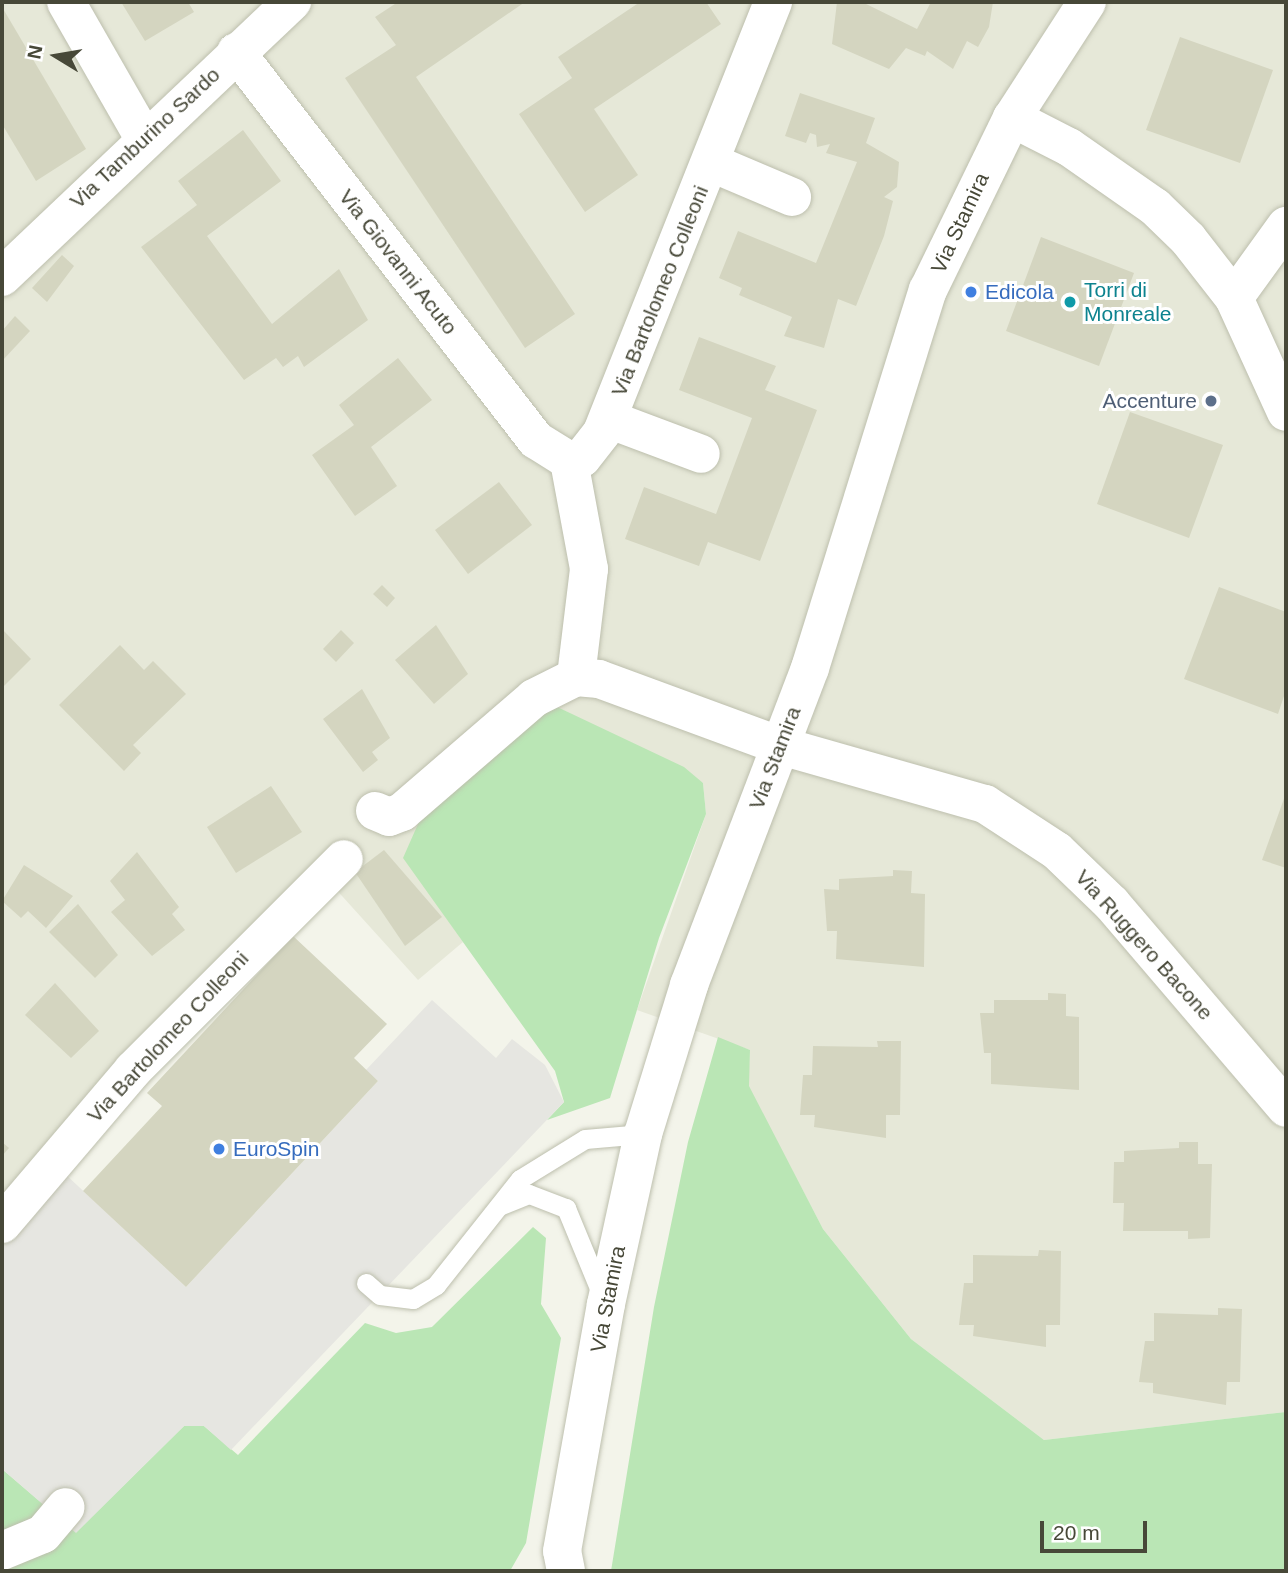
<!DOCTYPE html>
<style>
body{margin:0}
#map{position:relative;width:1288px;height:1573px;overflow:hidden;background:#f3f4ea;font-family:Arial,sans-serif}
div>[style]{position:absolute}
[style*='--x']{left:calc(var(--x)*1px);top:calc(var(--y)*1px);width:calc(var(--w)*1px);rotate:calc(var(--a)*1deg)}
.residential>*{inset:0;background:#e6e8d8}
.green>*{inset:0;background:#bae6b5}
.parking>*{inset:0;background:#e6e6e1}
.building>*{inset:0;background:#d4d5c0}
.roads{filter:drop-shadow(0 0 2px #bdbfad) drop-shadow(0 0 2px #bdbfad)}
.service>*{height:19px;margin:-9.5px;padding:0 9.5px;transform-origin:9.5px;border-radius:9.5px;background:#fff}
.minor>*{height:38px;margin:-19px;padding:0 19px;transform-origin:19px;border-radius:19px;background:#fff}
.tertiary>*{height:38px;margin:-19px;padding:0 19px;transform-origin:19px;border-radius:19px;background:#fff}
.dots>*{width:19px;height:19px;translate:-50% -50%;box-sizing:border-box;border:4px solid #fff;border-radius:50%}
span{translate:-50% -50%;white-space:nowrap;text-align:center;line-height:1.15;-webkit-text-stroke:6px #fff;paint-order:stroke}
.street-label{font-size:21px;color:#474838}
.culture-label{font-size:21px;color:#0d838f}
.left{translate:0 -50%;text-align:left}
.shop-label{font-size:21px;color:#366cbe}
.service-label{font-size:21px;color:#4e5e75}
.right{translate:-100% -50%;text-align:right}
.frame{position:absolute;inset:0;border:4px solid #474838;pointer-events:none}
.north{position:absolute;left:21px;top:21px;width:70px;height:70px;-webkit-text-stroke:5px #fff;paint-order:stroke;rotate:281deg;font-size:19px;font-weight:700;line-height:28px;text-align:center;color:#474838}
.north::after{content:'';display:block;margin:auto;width:24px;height:32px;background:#474838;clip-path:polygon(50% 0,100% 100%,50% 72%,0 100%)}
.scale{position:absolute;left:1040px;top:1521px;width:107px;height:32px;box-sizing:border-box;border:4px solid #474838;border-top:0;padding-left:9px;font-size:21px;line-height:24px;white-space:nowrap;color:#474838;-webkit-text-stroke:5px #fff;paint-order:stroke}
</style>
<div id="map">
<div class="residential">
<i style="clip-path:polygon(2px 2px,1286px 2px,1286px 1412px,1044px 1440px,911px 1339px,823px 1229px,748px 1086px,750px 1050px,637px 1010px,706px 814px,703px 783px,553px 705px,404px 857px,463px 942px,418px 980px,333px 886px,140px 1079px,2px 1245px)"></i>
</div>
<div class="green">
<i style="clip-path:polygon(553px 705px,684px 767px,703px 783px,706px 814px,659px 938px,610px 1098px,547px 1120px,564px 1102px,555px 1071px,403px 858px,429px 799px)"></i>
<i style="clip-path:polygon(718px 1037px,750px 1050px,749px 1086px,823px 1229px,911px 1339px,1044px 1440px,1286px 1412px,1286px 1571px,611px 1571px,654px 1307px,688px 1142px)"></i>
<i style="clip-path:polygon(533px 1227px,546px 1238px,541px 1304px,561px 1338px,526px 1543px,510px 1571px,2px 1571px,2px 1469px,76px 1532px,184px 1426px,204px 1426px,238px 1455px,365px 1323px,396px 1333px,432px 1327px)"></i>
</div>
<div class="parking">
<i style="clip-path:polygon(432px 1000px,496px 1058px,512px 1039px,545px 1065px,564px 1102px,231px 1450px,204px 1426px,184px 1426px,76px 1533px,2px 1469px,2px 1245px,63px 1172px,186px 1287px,378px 1081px,366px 1070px)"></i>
</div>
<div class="building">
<i style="clip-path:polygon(121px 2px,188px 2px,194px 12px,145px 41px)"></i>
<i style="clip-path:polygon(398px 2px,525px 2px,416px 77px,575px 314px,525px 348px,345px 78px,396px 45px,375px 17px)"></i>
<i style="clip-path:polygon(640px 2px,706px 2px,721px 24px,594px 109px,638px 175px,585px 212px,519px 114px,572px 78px,558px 57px)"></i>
<i style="clip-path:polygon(837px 2px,862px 2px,917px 29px,931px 2px,993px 2px,989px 27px,978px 47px,967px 41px,953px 69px,927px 51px,925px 56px,906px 48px,889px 69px,832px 44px)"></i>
<i style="clip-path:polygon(2px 7px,86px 149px,36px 181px,2px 124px)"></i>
<i style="clip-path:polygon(1180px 37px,1273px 70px,1240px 163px,1146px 130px)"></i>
<i style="clip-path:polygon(800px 93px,875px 118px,866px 143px,899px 162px,897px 187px,884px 197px,893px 201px,884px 236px,856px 306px,838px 299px,824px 348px,784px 336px,792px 317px,739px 295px,742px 288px,719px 278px,738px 231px,816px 263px,857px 162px,826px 153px,830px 144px,817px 147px,816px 135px,810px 133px,806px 143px,785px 136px)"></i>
<i style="clip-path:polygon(243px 130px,281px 181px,207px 236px,272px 324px,339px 269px,368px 320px,304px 367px,298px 356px,283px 367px,276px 358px,244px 380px,141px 247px,197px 205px,178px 181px)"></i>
<i style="clip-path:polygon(1041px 237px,1134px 273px,1099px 366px,1006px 331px)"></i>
<i style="clip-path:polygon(62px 255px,74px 266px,47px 302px,32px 288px)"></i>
<i style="clip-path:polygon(15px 316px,30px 331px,2px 361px,2px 331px)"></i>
<i style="clip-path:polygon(699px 337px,776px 366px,765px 390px,817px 410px,760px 561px,708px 542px,699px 566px,625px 539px,644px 487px,716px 514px,752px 418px,679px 390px)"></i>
<i style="clip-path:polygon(398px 358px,432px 400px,371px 447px,397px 486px,355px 516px,312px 455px,354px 425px,339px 405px)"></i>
<i style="clip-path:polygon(1130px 412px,1223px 445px,1189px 538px,1097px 504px)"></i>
<i style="clip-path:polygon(499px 482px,532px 525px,468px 574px,435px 530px)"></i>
<i style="clip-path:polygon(382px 585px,395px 598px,387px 607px,373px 594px)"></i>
<i style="clip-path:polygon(1219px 587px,1286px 612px,1286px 690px,1278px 714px,1184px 679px)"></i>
<i style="clip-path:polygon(436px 625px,468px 674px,434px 704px,395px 660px)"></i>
<i style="clip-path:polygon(2px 629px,31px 659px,2px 688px)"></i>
<i style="clip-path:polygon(341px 630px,354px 643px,336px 662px,323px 649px)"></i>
<i style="clip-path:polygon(120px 645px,144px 670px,153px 661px,186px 694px,133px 745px,141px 753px,124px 771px,59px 705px)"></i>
<i style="clip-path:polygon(362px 689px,390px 738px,372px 752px,378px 760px,363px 772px,323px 719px)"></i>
<i style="clip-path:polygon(271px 786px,302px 832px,236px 873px,207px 827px)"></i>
<i style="clip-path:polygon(1286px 793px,1286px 868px,1262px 860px)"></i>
<i style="clip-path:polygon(384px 850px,442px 917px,405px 946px,355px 872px)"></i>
<i style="clip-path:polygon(137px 852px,179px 907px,172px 914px,185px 930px,152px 956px,111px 912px,125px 900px,110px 881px)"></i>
<i style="clip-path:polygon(24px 865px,73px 896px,46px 928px,28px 911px,21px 918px,2px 901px)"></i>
<i style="clip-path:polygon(893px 870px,912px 871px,911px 893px,925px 894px,924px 967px,836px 959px,837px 931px,827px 931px,824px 889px,839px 890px,839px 879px,893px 876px)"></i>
<i style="clip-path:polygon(78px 904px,118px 955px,95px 978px,49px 932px)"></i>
<i style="clip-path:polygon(293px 936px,387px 1024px,354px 1058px,378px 1081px,186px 1287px,83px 1191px,162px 1106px,147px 1093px)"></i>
<i style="clip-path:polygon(55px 983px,99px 1031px,71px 1058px,25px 1015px)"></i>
<i style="clip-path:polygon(1048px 993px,1066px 994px,1066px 1016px,1079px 1017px,1079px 1090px,991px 1084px,991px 1053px,984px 1053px,980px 1013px,994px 1013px,994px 1000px,1048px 1000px)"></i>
<i style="clip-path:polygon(877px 1041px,901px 1041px,900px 1115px,886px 1115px,886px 1138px,814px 1127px,815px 1115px,800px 1115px,803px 1075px,812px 1075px,813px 1046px,878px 1047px)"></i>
<i style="clip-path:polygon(2px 1142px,9px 1148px,2px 1156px)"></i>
<i style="clip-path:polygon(1179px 1142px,1198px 1142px,1198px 1164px,1212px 1164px,1210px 1238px,1188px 1239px,1188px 1231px,1123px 1231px,1124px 1203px,1113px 1203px,1114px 1162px,1124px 1162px,1124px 1151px,1179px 1148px)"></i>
<i style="clip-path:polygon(1039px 1250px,1061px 1251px,1060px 1325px,1046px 1325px,1046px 1347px,973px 1336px,974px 1325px,959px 1325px,964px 1283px,973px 1283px,973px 1255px,1038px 1256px)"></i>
<i style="clip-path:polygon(1218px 1308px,1242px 1309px,1240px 1382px,1227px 1382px,1226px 1405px,1153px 1393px,1153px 1383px,1139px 1382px,1145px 1341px,1154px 1341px,1154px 1313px,1218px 1315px)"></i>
</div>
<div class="roads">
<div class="service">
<i style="--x:499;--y:1206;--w:32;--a:-22"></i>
<i style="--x:529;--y:1194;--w:40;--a:21"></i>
<i style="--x:566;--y:1208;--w:100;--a:67.6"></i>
<i style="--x:366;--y:1283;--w:18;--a:41"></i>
<i style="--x:380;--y:1295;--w:33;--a:7"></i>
<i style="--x:413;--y:1299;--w:27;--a:-31"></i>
<i style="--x:436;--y:1285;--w:135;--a:-51.6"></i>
<i style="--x:520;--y:1179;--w:76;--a:-31.6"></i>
<i style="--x:585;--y:1139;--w:58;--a:-4.9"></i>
</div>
<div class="minor">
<i style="--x:66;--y:2;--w:157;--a:60.2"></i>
<i style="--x:236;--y:52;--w:490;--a:52.3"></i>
<i style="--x:536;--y:440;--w:39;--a:32"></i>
<i style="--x:1012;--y:118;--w:64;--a:27"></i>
<i style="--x:1069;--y:147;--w:105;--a:34.9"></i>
<i style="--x:1155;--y:207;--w:46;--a:44.1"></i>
<i style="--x:1188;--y:239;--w:75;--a:52.1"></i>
<i style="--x:1234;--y:298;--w:125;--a:65.5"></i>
<i style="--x:712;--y:163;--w:87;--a:23"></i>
<i style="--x:1234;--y:298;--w:89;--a:-54.2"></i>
<i style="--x:608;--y:419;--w:99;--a:20.6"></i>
<i style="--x:569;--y:461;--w:13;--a:-13"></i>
<i style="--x:582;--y:458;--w:33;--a:-52"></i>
<i style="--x:602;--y:432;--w:463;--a:-68.3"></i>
<i style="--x:569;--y:461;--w:110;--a:79.5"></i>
<i style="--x:589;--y:569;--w:109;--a:96.9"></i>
<i style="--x:375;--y:811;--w:15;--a:23"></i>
<i style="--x:389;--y:817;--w:14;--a:-21"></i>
<i style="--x:402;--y:812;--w:174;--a:-40.8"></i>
<i style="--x:534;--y:698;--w:47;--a:-26.6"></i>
<i style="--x:576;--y:677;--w:23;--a:5"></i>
<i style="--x:599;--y:679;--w:194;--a:20.2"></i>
<i style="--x:781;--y:746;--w:212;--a:15.9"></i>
<i style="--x:985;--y:804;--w:86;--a:33.1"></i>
<i style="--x:1057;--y:851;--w:76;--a:43.9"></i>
<i style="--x:1112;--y:904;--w:268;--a:49.5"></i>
<i style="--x:2;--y:1224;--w:202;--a:-49.6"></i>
<i style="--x:133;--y:1070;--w:298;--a:-45"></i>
<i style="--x:2;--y:1551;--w:44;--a:-22.5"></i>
<i style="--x:43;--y:1534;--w:35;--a:-50"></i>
</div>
<div class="tertiary">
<i style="--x:2;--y:277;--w:400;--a:-43.5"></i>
<i style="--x:566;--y:1571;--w:20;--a:-101"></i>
<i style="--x:562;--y:1551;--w:251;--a:-79.9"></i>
<i style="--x:606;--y:1304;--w:174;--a:-77.7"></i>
<i style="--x:643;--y:1134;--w:156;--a:-72.8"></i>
<i style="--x:689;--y:985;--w:339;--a:-69.1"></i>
<i style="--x:810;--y:668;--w:396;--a:-72.7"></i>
<i style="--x:928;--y:290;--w:191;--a:-64"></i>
<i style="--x:1012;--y:118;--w:138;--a:-57.1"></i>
</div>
</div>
<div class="dots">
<i style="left:971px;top:292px;background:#3f7fe0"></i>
<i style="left:1070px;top:302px;background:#0f9aa8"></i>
<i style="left:1211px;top:401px;background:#5c6f8a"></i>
<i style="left:219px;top:1149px;background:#3f7fe0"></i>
</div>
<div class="street-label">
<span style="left:145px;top:138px;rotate:-43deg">Via Tamburino Sardo</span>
<span style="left:960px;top:223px;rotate:-65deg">Via Stamira</span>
<span style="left:398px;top:262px;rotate:52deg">Via Giovanni Acuto</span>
<span style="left:660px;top:291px;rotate:-68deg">Via Bartolomeo Colleoni</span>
<span style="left:775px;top:758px;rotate:-69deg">Via Stamira</span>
<span style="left:1144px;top:945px;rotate:48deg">Via Ruggero Bacone</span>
<span style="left:168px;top:1037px;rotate:-47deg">Via Bartolomeo Colleoni</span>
<span style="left:608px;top:1299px;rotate:-79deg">Via Stamira</span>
</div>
<div class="culture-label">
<span class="left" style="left:1084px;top:302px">Torri di<br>Monreale</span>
</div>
<div class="shop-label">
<span class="left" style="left:985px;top:292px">Edicola</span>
<span class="left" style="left:233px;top:1149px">EuroSpin</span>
</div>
<div class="service-label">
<span class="right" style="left:1197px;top:401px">Accenture</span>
</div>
<div class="frame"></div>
<div class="north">N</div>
<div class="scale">20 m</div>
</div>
